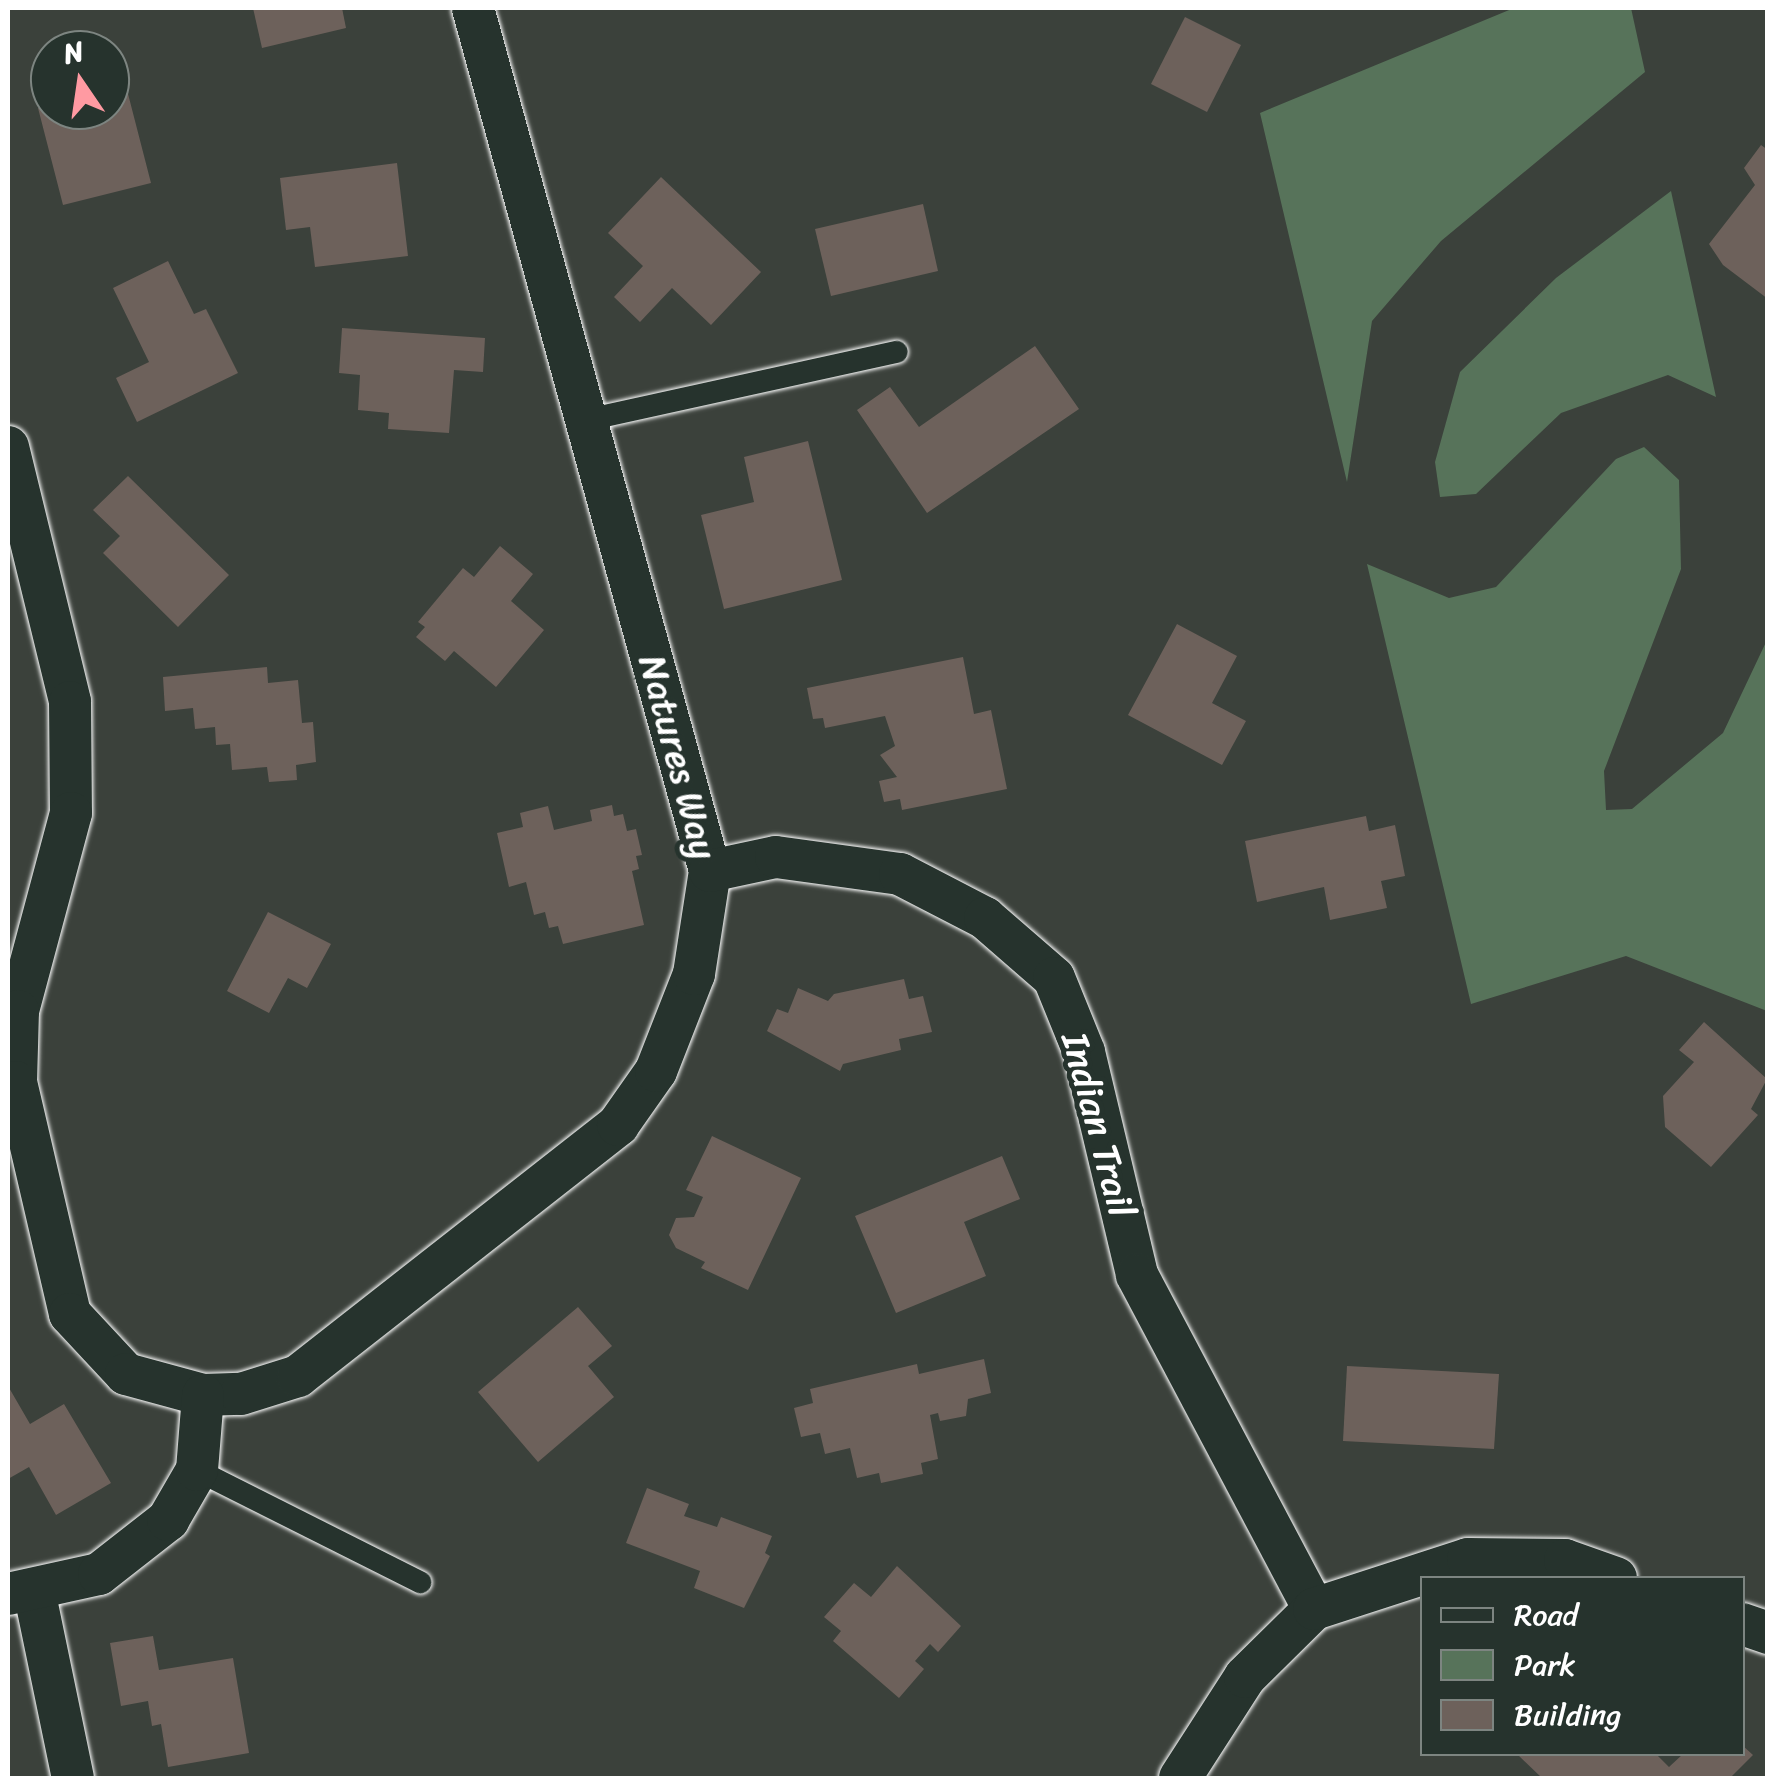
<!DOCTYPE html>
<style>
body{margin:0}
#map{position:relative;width:1775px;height:1786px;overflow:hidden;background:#3b413b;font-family:Sriracha,sans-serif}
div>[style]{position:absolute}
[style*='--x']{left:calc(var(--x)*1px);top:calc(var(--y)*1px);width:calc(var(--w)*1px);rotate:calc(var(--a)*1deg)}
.green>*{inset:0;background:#57735a}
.building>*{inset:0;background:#6d615b}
.roads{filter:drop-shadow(0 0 2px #fff) drop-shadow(0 0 2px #fff)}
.service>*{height:22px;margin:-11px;padding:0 11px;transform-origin:11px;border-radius:11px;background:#26332d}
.minor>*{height:42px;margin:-21px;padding:0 21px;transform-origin:21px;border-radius:21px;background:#26332d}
span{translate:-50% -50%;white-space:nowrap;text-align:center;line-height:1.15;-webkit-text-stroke:10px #26332d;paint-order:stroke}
.street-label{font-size:38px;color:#fff}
.frame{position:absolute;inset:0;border:10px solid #fff;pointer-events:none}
.legend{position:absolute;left:1420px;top:1576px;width:325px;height:180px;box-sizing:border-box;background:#26332d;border:2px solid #7d8581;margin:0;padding:12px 18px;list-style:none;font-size:30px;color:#fff}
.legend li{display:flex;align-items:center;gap:20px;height:50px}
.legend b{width:50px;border:2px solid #7d8581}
.north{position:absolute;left:30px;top:30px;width:100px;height:100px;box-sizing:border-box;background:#26332d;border:2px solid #7d8581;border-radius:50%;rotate:347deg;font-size:28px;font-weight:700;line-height:40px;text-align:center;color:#fff}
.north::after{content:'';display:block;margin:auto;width:35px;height:45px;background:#ff9aa2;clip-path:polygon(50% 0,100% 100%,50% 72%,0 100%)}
</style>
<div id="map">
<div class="green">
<i style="clip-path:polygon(1514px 8px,1631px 8px,1645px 72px,1441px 241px,1372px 321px,1347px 482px,1260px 113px)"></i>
<i style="clip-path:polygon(1671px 191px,1716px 397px,1668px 375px,1561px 413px,1476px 494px,1440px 497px,1435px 462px,1460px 372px,1556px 278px)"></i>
<i style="clip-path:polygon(1644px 447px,1679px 480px,1681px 569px,1604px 771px,1606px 810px,1632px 809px,1723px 733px,1767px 640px,1767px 1011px,1626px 956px,1471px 1004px,1367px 564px,1449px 598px,1496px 587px,1616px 459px)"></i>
</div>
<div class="building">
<i style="clip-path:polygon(253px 8px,342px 8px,346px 28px,262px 48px)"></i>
<i style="clip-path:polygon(1185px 17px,1241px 45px,1207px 112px,1151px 84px)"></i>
<i style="clip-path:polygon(126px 86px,151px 183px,63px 205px,38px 108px,110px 110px,110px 90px)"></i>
<i style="clip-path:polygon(1761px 145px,1768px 150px,1768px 299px,1723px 265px,1709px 244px,1755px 185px,1744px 168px)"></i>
<i style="clip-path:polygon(397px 163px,408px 256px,315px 267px,310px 227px,286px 230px,280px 178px)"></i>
<i style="clip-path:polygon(661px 177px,761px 272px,711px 325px,672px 288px,640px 322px,614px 297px,643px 266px,608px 233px)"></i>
<i style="clip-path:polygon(923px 204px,938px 271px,831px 296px,815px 229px)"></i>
<i style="clip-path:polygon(168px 261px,194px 314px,206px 309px,238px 373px,137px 422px,116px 378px,149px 362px,113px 288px)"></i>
<i style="clip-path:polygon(342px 328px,485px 338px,483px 372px,454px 370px,449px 433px,388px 429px,389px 413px,358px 410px,360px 375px,339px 373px)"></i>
<i style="clip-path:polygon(1035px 346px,1079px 409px,927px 513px,857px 410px,890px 387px,919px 427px)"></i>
<i style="clip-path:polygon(808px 441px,842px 580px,724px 609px,701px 515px,754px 502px,744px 457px)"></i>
<i style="clip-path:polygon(128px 476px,229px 575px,178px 627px,103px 553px,120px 536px,93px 510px)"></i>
<i style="clip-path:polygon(500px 546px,533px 574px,511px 601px,544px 630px,496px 687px,454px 651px,445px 661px,416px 637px,425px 627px,418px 622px,463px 568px,474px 577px)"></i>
<i style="clip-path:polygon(1177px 624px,1237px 656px,1212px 703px,1246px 721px,1222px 765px,1128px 715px)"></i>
<i style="clip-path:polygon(963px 657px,974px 714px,991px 710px,1007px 789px,902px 810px,900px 799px,884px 802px,879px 781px,897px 777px,880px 755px,895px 746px,885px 716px,825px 728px,823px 718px,813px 719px,807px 688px)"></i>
<i style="clip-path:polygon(267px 667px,268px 683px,298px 680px,302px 723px,313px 722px,316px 762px,296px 765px,297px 780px,269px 782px,267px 767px,232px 770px,230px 744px,216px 745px,215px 727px,195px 729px,193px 708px,165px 711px,163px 677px)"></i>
<i style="clip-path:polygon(612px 805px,614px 816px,623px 814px,627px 831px,636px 829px,642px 855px,636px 856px,639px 869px,632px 871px,644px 925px,563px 944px,558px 926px,549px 928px,545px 912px,534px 915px,526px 882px,509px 887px,497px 833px,523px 827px,520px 813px,548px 806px,554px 830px,592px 821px,590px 810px)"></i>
<i style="clip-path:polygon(1366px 816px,1369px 831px,1395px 825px,1405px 876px,1381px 881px,1387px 908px,1330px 920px,1324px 887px,1257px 902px,1245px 841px)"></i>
<i style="clip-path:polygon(268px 912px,331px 944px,307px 988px,288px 978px,269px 1013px,227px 991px)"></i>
<i style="clip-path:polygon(904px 979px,909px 999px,923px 996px,932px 1032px,899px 1039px,901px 1050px,843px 1064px,840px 1071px,767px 1031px,777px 1009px,788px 1013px,798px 988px,828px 1001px,834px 994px)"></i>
<i style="clip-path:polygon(1704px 1022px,1767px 1079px,1751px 1109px,1758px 1115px,1711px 1167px,1665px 1127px,1663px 1096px,1694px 1062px,1679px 1050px)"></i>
<i style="clip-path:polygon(712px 1136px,801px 1178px,748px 1290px,701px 1268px,705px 1262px,676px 1248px,669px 1235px,676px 1218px,694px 1217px,703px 1197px,686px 1190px)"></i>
<i style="clip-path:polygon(1002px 1156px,1020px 1199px,964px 1222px,986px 1276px,896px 1313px,855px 1216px)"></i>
<i style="clip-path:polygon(578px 1307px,612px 1346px,588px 1366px,614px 1397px,538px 1462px,478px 1392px)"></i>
<i style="clip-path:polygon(984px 1359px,991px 1393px,968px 1399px,966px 1416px,940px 1421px,938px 1413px,930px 1415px,938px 1459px,921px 1463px,923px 1474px,881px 1483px,879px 1473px,857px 1478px,850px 1448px,825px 1454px,820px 1433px,801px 1437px,794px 1408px,813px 1403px,810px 1389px,917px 1364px,919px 1374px)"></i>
<i style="clip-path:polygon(1347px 1366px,1499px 1374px,1494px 1449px,1343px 1441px)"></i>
<i style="clip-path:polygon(8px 1386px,30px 1424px,64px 1404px,111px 1483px,56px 1515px,29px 1467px,8px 1479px)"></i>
<i style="clip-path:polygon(647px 1488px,689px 1504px,684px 1516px,717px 1527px,721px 1517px,772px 1536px,765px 1553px,770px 1556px,744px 1608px,694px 1588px,700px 1571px,626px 1543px)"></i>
<i style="clip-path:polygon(897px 1566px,961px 1626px,938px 1652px,930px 1644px,915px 1661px,924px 1669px,899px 1698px,833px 1641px,841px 1631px,824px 1617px,854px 1583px,871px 1597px)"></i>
<i style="clip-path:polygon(153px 1636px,159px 1670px,233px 1658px,249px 1753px,168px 1767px,161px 1724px,152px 1726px,148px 1701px,121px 1706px,110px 1643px)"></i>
<i style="clip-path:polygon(1742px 1745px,1753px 1755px,1730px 1778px,1542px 1778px,1517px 1754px,1656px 1754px,1669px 1767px,1683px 1754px,1742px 1754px)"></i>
</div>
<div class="roads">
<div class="service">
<i style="--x:587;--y:420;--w:317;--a:-12.4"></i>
<i style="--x:197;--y:1470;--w:250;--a:26.7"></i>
</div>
<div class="minor">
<i style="--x:8;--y:447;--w:262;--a:76.3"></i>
<i style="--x:70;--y:702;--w:111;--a:89.5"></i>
<i style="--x:71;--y:813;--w:205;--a:105"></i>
<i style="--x:18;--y:1011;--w:71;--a:91.6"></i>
<i style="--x:16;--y:1082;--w:238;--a:76.9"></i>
<i style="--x:70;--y:1314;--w:82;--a:47"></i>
<i style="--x:126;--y:1374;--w:80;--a:15.3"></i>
<i style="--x:203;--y:1395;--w:38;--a:-2"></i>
<i style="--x:241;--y:1394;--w:60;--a:-17.5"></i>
<i style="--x:298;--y:1376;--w:407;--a:-38.1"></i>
<i style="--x:618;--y:1125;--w:66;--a:-54.9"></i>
<i style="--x:656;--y:1071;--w:104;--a:-68.6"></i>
<i style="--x:694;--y:974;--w:104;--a:-81.2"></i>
<i style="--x:710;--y:871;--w:895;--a:-105.36"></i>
<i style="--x:710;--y:871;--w:67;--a:-12"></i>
<i style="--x:776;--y:857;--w:125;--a:7.8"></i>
<i style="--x:900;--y:874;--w:96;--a:27.4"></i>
<i style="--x:985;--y:918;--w:91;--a:41"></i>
<i style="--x:1054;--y:978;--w:80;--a:67.9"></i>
<i style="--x:1084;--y:1052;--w:229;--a:76.6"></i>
<i style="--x:1137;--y:1275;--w:378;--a:62.1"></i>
<i style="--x:34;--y:1590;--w:192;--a:78.3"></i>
<i style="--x:8;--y:1594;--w:93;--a:-12.4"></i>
<i style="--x:99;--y:1574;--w:88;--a:-38"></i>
<i style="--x:168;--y:1520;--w:58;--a:-59.9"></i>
<i style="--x:197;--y:1470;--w:75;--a:-85.4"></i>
<i style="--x:1742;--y:1624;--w:28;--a:19"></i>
<i style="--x:1180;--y:1778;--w:120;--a:-57.2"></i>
<i style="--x:1245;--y:1677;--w:97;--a:-44.6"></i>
<i style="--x:1314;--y:1609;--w:162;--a:-18"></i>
<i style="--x:1468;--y:1559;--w:97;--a:0.6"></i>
<i style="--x:1565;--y:1560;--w:54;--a:19.4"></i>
</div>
</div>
<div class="street-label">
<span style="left:678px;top:757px;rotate:75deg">Natures Way</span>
<span style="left:1098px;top:1125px;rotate:75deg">Indian Trail</span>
</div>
<div class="frame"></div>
<ul class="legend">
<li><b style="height:12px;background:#26332d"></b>Road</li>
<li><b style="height:28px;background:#57735a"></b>Park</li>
<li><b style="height:28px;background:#6d615b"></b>Building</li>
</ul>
<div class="north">N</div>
</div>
